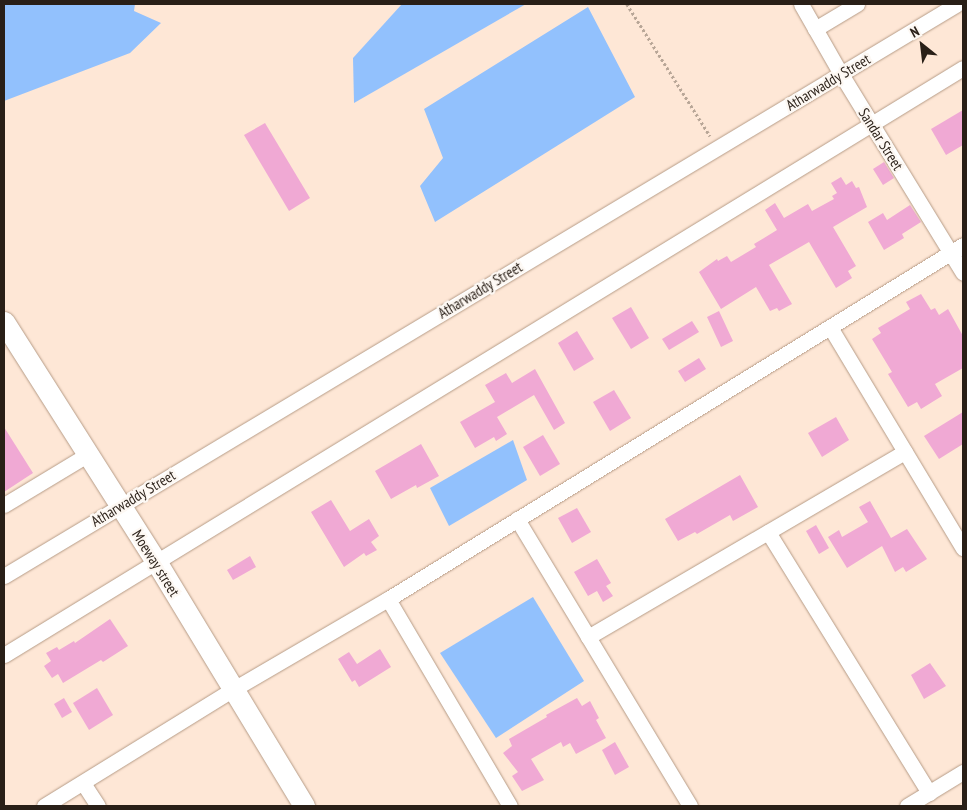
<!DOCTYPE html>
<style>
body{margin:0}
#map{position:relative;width:967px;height:810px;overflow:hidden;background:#fee7d6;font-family:"PT Sans Narrow",sans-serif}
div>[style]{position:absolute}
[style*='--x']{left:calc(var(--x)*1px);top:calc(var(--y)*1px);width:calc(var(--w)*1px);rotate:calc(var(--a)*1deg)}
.water>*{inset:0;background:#92c1fd}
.building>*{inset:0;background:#f0a9d4}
.path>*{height:2.5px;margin-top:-1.25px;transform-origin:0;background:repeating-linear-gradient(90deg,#b8a697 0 2.5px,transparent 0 5px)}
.roads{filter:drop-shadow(0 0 1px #b69c87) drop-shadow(0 0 1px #b69c87)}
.street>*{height:15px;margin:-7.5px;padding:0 7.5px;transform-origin:7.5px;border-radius:7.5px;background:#fff}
.secondary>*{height:21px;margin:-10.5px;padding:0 10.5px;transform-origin:10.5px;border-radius:10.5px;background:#fff}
span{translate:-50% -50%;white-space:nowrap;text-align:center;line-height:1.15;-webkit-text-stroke:4.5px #fdf8f3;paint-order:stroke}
.street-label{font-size:15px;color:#291f17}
.frame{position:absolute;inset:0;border:5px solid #291f17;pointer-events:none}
.north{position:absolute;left:897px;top:20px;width:50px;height:50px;-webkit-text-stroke:4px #fdf8f3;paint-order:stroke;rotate:331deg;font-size:14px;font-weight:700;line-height:20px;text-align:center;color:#291f17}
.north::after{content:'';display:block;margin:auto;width:18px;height:22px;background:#291f17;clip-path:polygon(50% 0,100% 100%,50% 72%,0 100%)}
</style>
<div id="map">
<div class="water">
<i style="clip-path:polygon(4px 4px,135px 4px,134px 11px,161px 23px,130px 53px,4px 101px)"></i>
<i style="clip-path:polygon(402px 4px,526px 4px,354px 103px,353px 58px)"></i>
<i style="clip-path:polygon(588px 7px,635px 97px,435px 222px,420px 186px,443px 158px,424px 109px)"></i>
<i style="clip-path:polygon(513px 440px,527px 480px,449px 526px,430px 488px)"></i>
<i style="clip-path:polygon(533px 597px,584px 681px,496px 738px,440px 653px)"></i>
</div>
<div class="building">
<i style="clip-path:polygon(963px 110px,963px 145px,946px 155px,931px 129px)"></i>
<i style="clip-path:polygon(265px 123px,310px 198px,289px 211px,244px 135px)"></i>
<i style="clip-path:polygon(884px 162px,894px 178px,883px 185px,873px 169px)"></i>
<i style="clip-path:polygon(841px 177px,846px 185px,852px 181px,856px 188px,859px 187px,867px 207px,833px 227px,856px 266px,848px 271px,852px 278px,836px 288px,809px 242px,769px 265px,792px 304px,779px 311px,777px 308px,770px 311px,756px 287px,721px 309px,699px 272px,717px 259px,718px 261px,727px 256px,731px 262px,756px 247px,754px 244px,777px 230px,765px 210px,775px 203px,784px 218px,808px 204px,812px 211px,834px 199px,832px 196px,837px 193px,831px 183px)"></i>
<i style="clip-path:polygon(910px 205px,921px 222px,902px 234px,904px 238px,884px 250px,868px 222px,883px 213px,887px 220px)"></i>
<i style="clip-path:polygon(921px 294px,931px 310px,935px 308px,939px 315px,948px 309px,963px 336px,963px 368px,935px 384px,942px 396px,921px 409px,917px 402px,908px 407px,888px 374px,892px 372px,872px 339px,881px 333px,878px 328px,910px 309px,906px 302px)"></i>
<i style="clip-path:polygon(631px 307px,649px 338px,631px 349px,612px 318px)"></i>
<i style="clip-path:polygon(719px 311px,733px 341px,721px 347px,707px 317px)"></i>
<i style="clip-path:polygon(692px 321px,699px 332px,669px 350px,662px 339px)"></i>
<i style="clip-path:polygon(577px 331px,594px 359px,574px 371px,558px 343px)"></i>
<i style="clip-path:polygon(699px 358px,706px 369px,685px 382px,678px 371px)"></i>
<i style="clip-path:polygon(535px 369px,565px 423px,554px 430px,534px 395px,497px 417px,507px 434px,496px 441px,494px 437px,475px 448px,460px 422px,495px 402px,485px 385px,506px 373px,512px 383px)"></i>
<i style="clip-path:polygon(614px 390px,631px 418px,610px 431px,593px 402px)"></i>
<i style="clip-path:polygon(963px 412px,963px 444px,939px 459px,924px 436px)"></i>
<i style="clip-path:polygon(836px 417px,849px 440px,822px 457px,808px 433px)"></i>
<i style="clip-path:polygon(4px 427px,33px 473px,4px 492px)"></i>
<i style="clip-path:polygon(543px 435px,560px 464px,540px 476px,523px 447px)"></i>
<i style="clip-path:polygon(421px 444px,439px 476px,417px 488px,416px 485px,391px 499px,375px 471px)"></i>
<i style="clip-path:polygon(740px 475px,758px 507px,733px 521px,730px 515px,697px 534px,695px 532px,678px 541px,665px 519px)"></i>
<i style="clip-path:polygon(331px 500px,350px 531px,369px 519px,379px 536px,371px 542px,377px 550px,366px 556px,364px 553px,344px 567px,311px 512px)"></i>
<i style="clip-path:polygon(870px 501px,891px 538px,907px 529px,927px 559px,906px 572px,903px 567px,895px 572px,882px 546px,847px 568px,828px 537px,839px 530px,842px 537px,868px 522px,859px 507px)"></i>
<i style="clip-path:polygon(577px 508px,591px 532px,572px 543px,558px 518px)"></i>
<i style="clip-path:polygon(816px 525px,829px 548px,819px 554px,806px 531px)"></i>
<i style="clip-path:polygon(250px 556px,256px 567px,233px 580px,227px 570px)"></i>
<i style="clip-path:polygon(597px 559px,611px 583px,606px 586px,613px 596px,603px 602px,597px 591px,588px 596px,574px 572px)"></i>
<i style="clip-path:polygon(110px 619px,128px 646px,103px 662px,101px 660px,63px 683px,58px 674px,52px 678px,44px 666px,51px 661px,46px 653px,57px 647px,59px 650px,74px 641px,75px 643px)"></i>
<i style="clip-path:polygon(380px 649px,391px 667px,359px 687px,355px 680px,352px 682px,338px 659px,349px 652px,357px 664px)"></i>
<i style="clip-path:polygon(930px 663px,946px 686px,924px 699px,911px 675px)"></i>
<i style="clip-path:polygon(97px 688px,113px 715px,89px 730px,73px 703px)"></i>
<i style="clip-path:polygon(64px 698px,72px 712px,62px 718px,54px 704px)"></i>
<i style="clip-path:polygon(577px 698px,582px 706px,590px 701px,599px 718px,596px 720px,606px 738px,576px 754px,570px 743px,563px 747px,561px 742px,531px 759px,544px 780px,522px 791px,512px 776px,518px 772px,503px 753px,512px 746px,509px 739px,547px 717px,546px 715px)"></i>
<i style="clip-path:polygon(615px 742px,629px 767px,615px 775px,602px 750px)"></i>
</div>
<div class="path">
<i style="--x:627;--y:4;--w:156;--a:57.8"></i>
</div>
<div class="roads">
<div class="street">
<i style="--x:801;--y:4;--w:81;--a:60.3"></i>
<i style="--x:841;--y:74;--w:233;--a:58.5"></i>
<i style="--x:815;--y:29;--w:49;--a:-30.8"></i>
<i style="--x:830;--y:327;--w:258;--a:59"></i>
<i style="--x:4;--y:505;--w:97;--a:-31.1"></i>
<i style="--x:517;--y:519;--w:335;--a:58.9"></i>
<i style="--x:768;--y:532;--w:307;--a:58.3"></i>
<i style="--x:4;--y:576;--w:1111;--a:-30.97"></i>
<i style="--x:388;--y:599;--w:240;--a:59.5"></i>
<i style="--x:588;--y:637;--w:367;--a:-30.3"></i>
<i style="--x:4;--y:655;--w:1124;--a:-31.47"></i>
<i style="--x:83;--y:783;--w:27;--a:57"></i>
<i style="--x:44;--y:806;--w:221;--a:-31.7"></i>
<i style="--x:232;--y:690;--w:181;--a:-30.3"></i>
<i style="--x:388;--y:599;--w:675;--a:-31.62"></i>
<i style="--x:907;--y:806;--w:66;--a:-31.3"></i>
</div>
<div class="secondary">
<i style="--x:4;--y:322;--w:285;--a:57.6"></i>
<i style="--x:157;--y:563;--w:284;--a:58.8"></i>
</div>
</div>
<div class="street-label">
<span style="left:828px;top:82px;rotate:-31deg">Atharwaddy Street</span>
<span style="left:881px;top:139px;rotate:58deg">Sandar Street</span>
<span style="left:480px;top:290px;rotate:-31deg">Atharwaddy Street</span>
<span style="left:133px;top:498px;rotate:-31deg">Atharwaddy Street</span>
<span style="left:156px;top:563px;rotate:58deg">Moeway street</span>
</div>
<div class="frame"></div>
<div class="north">N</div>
</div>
